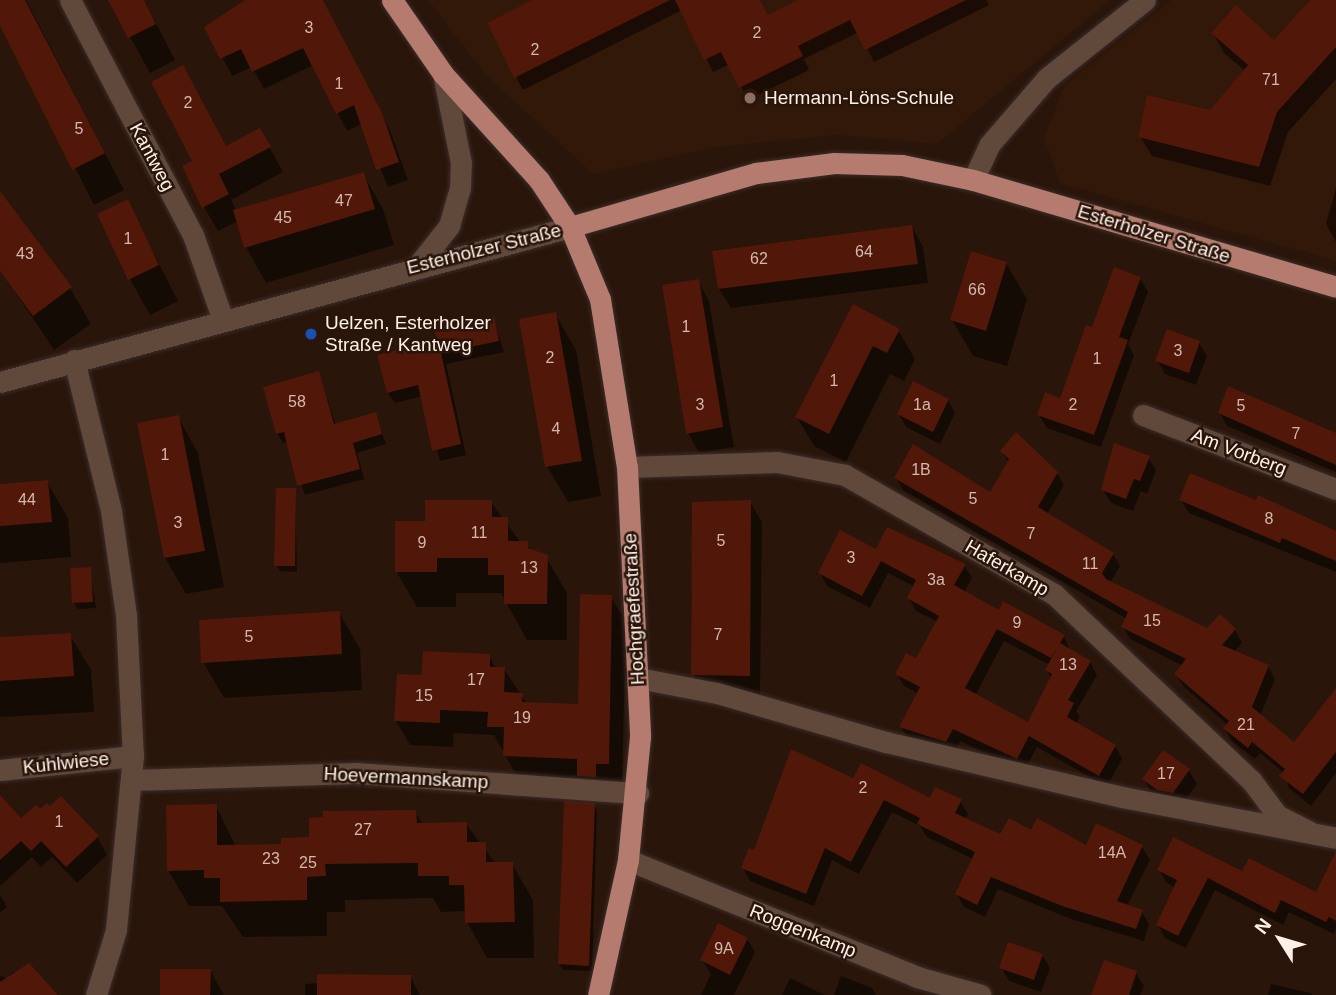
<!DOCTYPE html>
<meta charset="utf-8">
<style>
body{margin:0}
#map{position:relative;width:1336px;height:995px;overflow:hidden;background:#29150a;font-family:Helvetica,sans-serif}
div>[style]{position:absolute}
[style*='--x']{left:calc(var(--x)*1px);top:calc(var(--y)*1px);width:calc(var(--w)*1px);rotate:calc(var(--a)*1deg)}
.built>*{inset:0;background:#311808}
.shadow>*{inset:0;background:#0007}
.building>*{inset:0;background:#511708}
.roads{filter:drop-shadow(0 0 2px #3c2d2a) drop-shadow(0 0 2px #3c2d2a)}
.minor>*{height:21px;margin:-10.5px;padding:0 10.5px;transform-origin:10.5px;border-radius:10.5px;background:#60483b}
.major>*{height:21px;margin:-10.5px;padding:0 10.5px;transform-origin:10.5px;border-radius:10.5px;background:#b57b6f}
.dots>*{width:19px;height:19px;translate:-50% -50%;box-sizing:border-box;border:4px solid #29150a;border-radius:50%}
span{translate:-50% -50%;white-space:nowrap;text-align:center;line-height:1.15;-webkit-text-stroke:5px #29150a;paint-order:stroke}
.number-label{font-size:16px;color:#d3b9af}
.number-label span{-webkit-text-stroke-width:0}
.poi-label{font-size:19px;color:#feefe7}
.left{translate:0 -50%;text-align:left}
.street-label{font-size:19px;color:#feefe7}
.north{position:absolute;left:1245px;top:904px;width:70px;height:70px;-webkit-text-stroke:5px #29150a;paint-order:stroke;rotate:307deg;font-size:19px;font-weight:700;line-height:28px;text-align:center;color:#feefe7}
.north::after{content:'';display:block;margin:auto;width:24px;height:32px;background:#feefe7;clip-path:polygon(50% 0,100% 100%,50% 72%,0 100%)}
</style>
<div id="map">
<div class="built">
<i style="clip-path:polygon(428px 0,1110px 0,937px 144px,837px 135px,717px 147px,593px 174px,486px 75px)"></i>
<i style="clip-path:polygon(1171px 0,1336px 0,1336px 261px,1060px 183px,1044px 139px,1064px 85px)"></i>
</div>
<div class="shadow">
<i style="clip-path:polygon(0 0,26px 0,124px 190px,94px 205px,0 18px)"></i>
<i style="clip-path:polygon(110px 0,144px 0,175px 60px,150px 73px)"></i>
<i style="clip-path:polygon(249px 0,323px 0,391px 133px,408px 180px,388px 187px,362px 124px,347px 131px,313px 65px,264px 89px,252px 67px,232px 76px,207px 28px)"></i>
<i style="clip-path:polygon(536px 0,760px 0,768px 17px,802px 0,986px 0,989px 5px,874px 62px,859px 32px,804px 59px,809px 70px,748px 100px,730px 64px,713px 72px,682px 10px,523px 90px,516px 77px)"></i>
<i style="clip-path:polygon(1312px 0,1336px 0,1336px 79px,1288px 132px,1270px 186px,1152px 156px,1140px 136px,1210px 111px,1245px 71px,1224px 53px,1213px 33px,1275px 42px)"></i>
<i style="clip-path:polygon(260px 130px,283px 172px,231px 200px,237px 211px,363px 174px,383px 209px,394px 245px,266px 283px,246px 247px,238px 221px,218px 231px,204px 207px,227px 148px)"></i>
<i style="clip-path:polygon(1336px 188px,1336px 242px,1326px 224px)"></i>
<i style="clip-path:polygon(0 196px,70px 288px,91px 324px,54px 350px,0 269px)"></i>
<i style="clip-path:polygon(127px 201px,178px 301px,150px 315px,130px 279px)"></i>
<i style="clip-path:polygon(912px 227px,923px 247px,928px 283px,731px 308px,719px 289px,714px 252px)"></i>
<i style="clip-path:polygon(1006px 263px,1027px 299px,1007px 366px,973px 356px,952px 320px)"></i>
<i style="clip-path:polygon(1140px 278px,1148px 292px,1128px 344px,1134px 355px,1101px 447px,1047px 428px,1039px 415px,1061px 400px,1093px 330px)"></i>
<i style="clip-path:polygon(698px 281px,709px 301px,734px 447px,699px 453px,688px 433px)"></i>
<i style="clip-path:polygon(854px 306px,898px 330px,915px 359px,904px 381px,890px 374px,846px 462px,814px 446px,797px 417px)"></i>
<i style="clip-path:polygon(555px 314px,576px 350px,601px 496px,568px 502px,547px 466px)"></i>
<i style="clip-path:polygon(493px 318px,504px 352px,446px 364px,466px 455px,440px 461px,422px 396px,395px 403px,388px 393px,439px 341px)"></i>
<i style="clip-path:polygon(1199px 343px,1207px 356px,1196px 385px,1165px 374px,1157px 360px)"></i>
<i style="clip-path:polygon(318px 373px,336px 425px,375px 414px,386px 444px,357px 453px,364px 479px,305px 495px,288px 442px,283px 443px,277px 433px)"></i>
<i style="clip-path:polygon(948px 400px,955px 413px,940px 444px,906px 427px,899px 414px)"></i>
<i style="clip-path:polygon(1220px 413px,1336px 434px,1336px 472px,1227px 426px)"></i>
<i style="clip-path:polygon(178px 417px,198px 453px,224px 587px,186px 594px,165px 558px,139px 424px)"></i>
<i style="clip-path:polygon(1115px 445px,1148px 457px,1156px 470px,1147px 494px,1141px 491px,1133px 511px,1111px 503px,1103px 490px)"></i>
<i style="clip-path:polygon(1002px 451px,1057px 473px,1064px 485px,1047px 514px,1113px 554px,1120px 566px,1110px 583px,1207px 630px,1220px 616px,1235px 630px,1242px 643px,1234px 652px,1268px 666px,1275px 679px,1260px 716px,1294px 744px,1336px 707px,1336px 773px,1311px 806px,1289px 788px,1284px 773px,1260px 753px,1255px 759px,1232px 741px,1225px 728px,1228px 725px,1183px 686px,1176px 674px,1183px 666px,1130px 639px,1123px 627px,1127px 619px,903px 490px,896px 478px,991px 495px,1009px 463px)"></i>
<i style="clip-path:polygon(1191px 475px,1336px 532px,1336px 572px,1189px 513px,1181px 500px)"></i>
<i style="clip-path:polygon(47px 482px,68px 518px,71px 557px,0 563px,0 486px)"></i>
<i style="clip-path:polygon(295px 490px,297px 572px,280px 571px,276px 565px)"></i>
<i style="clip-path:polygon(491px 502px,521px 543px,546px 557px,567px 593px,567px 640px,527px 640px,501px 593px,456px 593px,456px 607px,417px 607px,396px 571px,427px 523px)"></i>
<i style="clip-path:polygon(750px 502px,762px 522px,760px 695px,705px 694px,693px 674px,691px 591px,697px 591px)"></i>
<i style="clip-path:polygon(evenodd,877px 551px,964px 565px,972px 578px,964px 593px,999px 612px,1064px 636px,1070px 651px,1090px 662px,1097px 675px,1076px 711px,1080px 717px,1076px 724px,1115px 746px,1122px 759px,1107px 787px,1037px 747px,1024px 771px,960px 741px,953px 754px,908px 740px,901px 727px,919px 694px,904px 686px,897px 674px,917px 661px,938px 622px,916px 611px,909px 598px,915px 587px,888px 573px,870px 608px,827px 586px,820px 573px,877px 551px,1004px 641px,1050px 665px,1047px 670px,1052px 679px,1028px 725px,975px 696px,1004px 641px)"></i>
<i style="clip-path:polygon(90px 569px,96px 608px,78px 609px,74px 603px)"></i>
<i style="clip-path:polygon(611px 597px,626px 621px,622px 788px,519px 780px,494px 735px,454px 733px,453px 747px,410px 745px,396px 721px,423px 677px,489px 656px,496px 669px,504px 669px,527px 704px,580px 706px)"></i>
<i style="clip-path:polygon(339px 613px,360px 649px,362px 690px,224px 698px,203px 662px)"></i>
<i style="clip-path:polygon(70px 635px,91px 670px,94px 712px,0 717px,0 639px)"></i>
<i style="clip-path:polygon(1163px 752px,1189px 771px,1197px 784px,1181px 806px,1151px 792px,1144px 779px)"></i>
<i style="clip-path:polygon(854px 780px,931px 801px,960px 801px,968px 814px,965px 820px,1001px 837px,1032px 833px,1086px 847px,1142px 847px,1150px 860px,1127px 906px,1141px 911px,1149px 924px,1144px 941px,1071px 919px,998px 889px,985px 917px,964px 907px,957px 894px,973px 859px,927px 837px,920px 826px,892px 812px,859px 874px,832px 860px,814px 906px,750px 881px,743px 868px,755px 853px)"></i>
<i style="clip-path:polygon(594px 805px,597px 811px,592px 971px,563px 970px,559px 964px)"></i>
<i style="clip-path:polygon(0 806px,21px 821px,97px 837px,107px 855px,77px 883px,52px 857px,41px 867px,32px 857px,0 886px)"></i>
<i style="clip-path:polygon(216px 806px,236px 847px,283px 846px,415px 812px,423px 825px,466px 824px,496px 864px,512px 864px,533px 900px,534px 958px,487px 958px,467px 922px,466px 911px,441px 912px,433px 898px,345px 900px,345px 912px,327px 912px,327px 936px,243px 937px,222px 906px,189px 906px,168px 870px)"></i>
<i style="clip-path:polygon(1159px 870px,1243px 873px,1316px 894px,1336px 886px,1336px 929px,1334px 934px,1289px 912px,1283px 925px,1215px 890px,1186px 948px,1165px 938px,1158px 925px,1176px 888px,1167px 883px)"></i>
<i style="clip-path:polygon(0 895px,7px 907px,0 913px)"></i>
<i style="clip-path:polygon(747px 939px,755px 952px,734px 995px,701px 995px,711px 974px,702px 960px)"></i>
<i style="clip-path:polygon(1042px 955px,1050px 968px,1041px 992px,1009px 981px,1001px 967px)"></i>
<i style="clip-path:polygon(210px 970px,224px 995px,162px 995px)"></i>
<i style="clip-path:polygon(13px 972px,17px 976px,56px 995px,0 995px,0 976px,7px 978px)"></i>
<i style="clip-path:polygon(1136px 973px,1144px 986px,1140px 995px,1093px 995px)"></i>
<i style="clip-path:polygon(410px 976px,420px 995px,305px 995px,305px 984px)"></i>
<i style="clip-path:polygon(841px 976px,872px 988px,876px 995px,834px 995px)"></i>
<i style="clip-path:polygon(790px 978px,825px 995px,782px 995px)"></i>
<i style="clip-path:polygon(1271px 984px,1311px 993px,1312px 995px,1268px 995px)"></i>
</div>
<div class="building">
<i style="clip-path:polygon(0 0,25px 0,105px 153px,72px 170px,0 26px)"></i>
<i style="clip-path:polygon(108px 0,144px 0,156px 24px,128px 38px)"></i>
<i style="clip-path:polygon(245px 0,323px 0,382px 113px,399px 162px,376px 170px,354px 105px,336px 114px,303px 48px,252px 72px,241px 49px,220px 59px,204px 27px)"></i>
<i style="clip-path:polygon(532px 0,670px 0,514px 78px,487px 23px)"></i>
<i style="clip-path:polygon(675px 0,760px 0,768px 15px,798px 0,966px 0,865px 50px,850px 20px,798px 46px,803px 56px,739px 88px,721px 52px,704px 60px)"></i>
<i style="clip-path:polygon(1310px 0,1336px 0,1336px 47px,1277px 112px,1259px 167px,1138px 137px,1147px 95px,1210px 110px,1248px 65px,1211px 33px,1236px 5px,1274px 40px)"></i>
<i style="clip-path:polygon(183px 65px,226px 146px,260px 128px,271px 147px,219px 174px,229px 194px,202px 208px,182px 166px,192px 161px,151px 82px)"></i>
<i style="clip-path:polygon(364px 172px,375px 209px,244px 248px,233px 210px)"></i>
<i style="clip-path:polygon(0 191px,72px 287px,33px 316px,0 271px)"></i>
<i style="clip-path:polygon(128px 199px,159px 265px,128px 280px,97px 214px)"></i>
<i style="clip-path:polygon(912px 225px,918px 264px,718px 289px,712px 251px)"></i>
<i style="clip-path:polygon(971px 251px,1007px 262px,986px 331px,950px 320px)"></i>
<i style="clip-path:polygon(1114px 267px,1141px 277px,1119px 337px,1128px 340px,1094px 435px,1037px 415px,1045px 392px,1060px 398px,1086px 325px,1092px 327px)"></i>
<i style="clip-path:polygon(699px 279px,723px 427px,686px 434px,662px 285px)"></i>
<i style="clip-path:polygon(853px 304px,900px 329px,887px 353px,873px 346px,829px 434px,795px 417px)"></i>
<i style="clip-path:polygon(556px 312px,582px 461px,545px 467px,519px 319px)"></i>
<i style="clip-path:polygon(494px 316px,499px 341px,441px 353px,461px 444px,432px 451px,418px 385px,387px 393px,377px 355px,437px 340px,434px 328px)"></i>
<i style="clip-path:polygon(1167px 329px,1200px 341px,1189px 373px,1155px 361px)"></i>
<i style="clip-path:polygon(319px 371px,334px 424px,376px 412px,382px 434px,353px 443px,360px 469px,297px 486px,284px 432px,276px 434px,263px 387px)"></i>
<i style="clip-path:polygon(913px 381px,949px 399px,933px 432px,897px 414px)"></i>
<i style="clip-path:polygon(1228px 386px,1336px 433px,1336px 465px,1218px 413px)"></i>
<i style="clip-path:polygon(179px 415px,205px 551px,164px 558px,137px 423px)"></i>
<i style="clip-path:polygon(1016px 432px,1058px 472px,1038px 507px,1114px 553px,1102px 573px,1106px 579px,1207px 628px,1220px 614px,1236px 629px,1222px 645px,1269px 665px,1252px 707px,1294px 742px,1336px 688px,1336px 752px,1303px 794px,1279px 776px,1285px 769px,1252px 742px,1248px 748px,1223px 728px,1229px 721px,1174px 674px,1186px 659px,1121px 627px,1128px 612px,894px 478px,913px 444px,990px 492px,1009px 459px,1000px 451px)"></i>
<i style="clip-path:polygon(1114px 443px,1150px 456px,1140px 481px,1134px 479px,1126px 499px,1101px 490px)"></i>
<i style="clip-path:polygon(1190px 473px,1256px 500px,1258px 495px,1336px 531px,1336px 561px,1282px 538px,1280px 543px,1179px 500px)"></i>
<i style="clip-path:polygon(48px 480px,52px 522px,0 526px,0 484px)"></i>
<i style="clip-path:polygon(276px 488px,296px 488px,295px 566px,274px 566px)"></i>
<i style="clip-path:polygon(425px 500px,492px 500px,492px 517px,508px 517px,508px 541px,528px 541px,528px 548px,548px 555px,547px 604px,504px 604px,504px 575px,488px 575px,488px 558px,437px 558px,437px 572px,395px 572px,395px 521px,425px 521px)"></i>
<i style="clip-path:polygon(751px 500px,750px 676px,691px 675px,692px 502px)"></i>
<i style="clip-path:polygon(evenodd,887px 527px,966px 564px,954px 585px,999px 610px,1003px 601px,1065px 635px,1060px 643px,1091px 661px,1068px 700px,1074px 703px,1067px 717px,1116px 745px,1099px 776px,1029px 736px,1017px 759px,953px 729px,946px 742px,899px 727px,920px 687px,895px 674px,906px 653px,916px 658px,939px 616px,907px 598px,916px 580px,881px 561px,862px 596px,818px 573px,840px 530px,876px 549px,887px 527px,997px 629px,1051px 658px,1058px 646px,1045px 670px,1052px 674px,1028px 722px,965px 688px,997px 629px)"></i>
<i style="clip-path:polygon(91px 567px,93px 602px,72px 603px,70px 568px)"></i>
<i style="clip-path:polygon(580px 594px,612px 595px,609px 764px,596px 764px,596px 777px,577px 776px,577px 759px,503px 756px,504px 727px,487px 727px,488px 712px,440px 710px,440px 723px,394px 721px,397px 674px,421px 675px,423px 651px,490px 654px,490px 667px,505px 667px,504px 692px,523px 693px,522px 702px,578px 704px)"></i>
<i style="clip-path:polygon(340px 611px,342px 654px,201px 663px,199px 620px)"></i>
<i style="clip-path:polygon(71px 633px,74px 676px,0 681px,0 637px)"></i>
<i style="clip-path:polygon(791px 749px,853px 778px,861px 763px,930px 798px,935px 787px,962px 799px,955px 813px,1000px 834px,1009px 818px,1031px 830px,1037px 818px,1086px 845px,1096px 823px,1143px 845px,1117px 901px,1143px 910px,1136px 929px,1062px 906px,991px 877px,977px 905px,955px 894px,975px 852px,917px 824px,920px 818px,884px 800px,851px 862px,825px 848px,806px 894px,741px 868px,749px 848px,754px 850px)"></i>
<i style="clip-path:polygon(1163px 750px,1190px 769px,1173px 793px,1157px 790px,1142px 779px)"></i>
<i style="clip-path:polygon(0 795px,21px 818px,36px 805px,40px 809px,47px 803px,50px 806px,61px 796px,99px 836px,66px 867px,41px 841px,31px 851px,21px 841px,0 860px)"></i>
<i style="clip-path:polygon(564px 801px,595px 803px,589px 966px,558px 964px)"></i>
<i style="clip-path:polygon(217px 804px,217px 845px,281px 844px,281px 838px,309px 837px,309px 818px,323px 817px,323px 811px,416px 810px,417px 823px,467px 822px,467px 842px,486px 842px,486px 862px,513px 862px,515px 922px,465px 923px,464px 885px,449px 885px,449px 876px,418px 876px,418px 863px,325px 864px,326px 876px,307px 877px,307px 900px,220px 902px,220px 878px,204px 878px,204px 870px,167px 871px,166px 805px)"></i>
<i style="clip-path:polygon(1173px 837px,1242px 871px,1249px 858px,1316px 892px,1336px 851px,1336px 921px,1329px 917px,1326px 922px,1281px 900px,1275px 913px,1208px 878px,1178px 936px,1156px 925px,1177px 880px,1157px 870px)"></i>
<i style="clip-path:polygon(718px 923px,748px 938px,730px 975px,700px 960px)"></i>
<i style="clip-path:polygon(1008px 942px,1043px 954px,1034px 980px,999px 968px)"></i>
<i style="clip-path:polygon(1104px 960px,1137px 971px,1129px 995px,1091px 995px)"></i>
<i style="clip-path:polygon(29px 963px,58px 995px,0 995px,0 982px)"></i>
<i style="clip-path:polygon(160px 969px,211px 969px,210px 995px,160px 995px)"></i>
<i style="clip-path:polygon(317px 974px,411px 975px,411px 995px,317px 995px)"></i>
</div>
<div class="roads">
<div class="minor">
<i style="--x:70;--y:0;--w:265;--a:62.4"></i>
<i style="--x:193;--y:235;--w:90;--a:70.6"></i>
<i style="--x:973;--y:180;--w:38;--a:-65"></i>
<i style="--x:989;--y:145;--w:89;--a:-49.1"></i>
<i style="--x:1047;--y:78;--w:125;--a:-38.5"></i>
<i style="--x:418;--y:265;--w:50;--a:-51.5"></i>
<i style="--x:449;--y:226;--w:40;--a:-74"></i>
<i style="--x:460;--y:188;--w:25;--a:-88"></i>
<i style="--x:461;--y:163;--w:91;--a:-101.4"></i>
<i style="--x:74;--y:360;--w:155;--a:76.2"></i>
<i style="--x:111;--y:511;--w:105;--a:81.8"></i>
<i style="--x:126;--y:615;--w:141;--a:87.2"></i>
<i style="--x:133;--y:756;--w:175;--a:95.6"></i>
<i style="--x:116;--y:930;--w:68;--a:107.1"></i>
<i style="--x:0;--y:382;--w:591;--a:-15.21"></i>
<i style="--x:1143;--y:415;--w:207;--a:21"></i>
<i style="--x:627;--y:467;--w:150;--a:-1.9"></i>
<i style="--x:777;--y:462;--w:69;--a:10.8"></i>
<i style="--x:845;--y:475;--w:241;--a:29.7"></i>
<i style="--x:1054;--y:594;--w:271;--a:43.4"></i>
<i style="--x:1251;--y:780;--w:44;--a:53.4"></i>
<i style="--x:1277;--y:815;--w:37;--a:27"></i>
<i style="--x:638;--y:678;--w:80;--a:10.8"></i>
<i style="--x:717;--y:693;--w:176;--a:16.2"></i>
<i style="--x:886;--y:742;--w:242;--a:13.1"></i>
<i style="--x:1122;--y:797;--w:218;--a:10.8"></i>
<i style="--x:0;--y:770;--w:134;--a:-6"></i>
<i style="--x:132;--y:780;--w:224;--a:-1.8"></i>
<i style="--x:356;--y:773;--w:283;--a:4.1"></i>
<i style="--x:628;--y:860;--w:312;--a:22"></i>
<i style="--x:917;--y:977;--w:66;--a:15.7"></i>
</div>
<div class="major">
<i style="--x:392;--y:0;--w:90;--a:55.4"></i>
<i style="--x:443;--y:74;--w:143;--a:47.8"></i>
<i style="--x:539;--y:180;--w:56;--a:56.6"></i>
<i style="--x:570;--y:227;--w:78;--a:67.4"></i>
<i style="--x:600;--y:299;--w:170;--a:80.9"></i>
<i style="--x:627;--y:467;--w:270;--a:87.2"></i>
<i style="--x:640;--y:737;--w:124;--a:95.6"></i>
<i style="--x:628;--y:860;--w:138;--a:102.5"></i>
<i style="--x:570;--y:227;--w:194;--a:-16.2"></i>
<i style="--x:756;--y:173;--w:79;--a:-7.3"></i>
<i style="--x:834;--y:163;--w:68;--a:1.7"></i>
<i style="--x:902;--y:165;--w:73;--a:11.9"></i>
<i style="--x:973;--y:180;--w:378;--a:16.4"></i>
</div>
</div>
<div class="dots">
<i style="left:750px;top:98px;background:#8d6e63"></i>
<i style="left:311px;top:334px;background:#1a4fb4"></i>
</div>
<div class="number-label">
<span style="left:309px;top:28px">3</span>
<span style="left:757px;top:33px">2</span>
<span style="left:535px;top:50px">2</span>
<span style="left:1271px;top:80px">71</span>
<span style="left:339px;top:84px">1</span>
<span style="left:188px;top:103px">2</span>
<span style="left:79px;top:129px">5</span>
<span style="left:344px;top:201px">47</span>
<span style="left:283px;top:218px">45</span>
<span style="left:128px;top:239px">1</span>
<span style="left:864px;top:252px">64</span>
<span style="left:25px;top:254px">43</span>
<span style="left:759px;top:259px">62</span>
<span style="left:977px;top:290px">66</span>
<span style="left:686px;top:327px">1</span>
<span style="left:1178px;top:351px">3</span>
<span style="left:550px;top:358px">2</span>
<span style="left:1097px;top:359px">1</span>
<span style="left:834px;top:381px">1</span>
<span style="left:297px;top:402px">58</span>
<span style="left:700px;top:405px">3</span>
<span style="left:922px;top:405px">1a</span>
<span style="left:1073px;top:405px">2</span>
<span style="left:1241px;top:406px">5</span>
<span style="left:556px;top:429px">4</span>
<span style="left:1296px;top:434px">7</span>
<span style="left:165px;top:455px">1</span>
<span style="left:921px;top:470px">1B</span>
<span style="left:973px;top:499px">5</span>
<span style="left:27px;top:500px">44</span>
<span style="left:1269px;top:519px">8</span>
<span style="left:178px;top:523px">3</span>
<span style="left:479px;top:533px">11</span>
<span style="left:1031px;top:534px">7</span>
<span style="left:721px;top:541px">5</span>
<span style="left:422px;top:543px">9</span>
<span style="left:851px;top:558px">3</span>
<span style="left:1090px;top:564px">11</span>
<span style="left:529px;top:568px">13</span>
<span style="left:936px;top:580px">3a</span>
<span style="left:1152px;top:621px">15</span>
<span style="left:1017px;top:623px">9</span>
<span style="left:718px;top:635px">7</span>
<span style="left:249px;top:637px">5</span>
<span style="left:1068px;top:665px">13</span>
<span style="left:476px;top:680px">17</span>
<span style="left:424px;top:696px">15</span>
<span style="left:522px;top:718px">19</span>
<span style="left:1246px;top:725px">21</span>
<span style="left:1166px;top:774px">17</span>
<span style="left:863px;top:788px">2</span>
<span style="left:59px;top:822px">1</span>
<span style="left:363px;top:830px">27</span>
<span style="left:1112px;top:853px">14A</span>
<span style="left:271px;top:859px">23</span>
<span style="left:308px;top:863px">25</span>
<span style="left:724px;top:949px">9A</span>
</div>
<div class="poi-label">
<span class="left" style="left:764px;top:98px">Hermann-Löns-Schule</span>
<span class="left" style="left:325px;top:334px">Uelzen, Esterholzer<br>Straße / Kantweg</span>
</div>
<div class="street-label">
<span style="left:152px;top:157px;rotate:62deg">Kantweg</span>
<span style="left:1154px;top:234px;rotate:17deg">Esterholzer Straße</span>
<span style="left:484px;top:249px;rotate:-14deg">Esterholzer Straße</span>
<span style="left:1239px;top:452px;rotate:21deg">Am Vorberg</span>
<span style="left:1007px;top:568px;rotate:30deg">Haferkamp</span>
<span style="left:634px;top:609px;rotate:-93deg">Hochgraefestraße</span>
<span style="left:66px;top:763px;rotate:-6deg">Kuhlwiese</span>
<span style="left:406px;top:778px;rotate:3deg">Hoevermannskamp</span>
<span style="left:803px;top:931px;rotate:22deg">Roggenkamp</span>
</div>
<div class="north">N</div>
</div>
